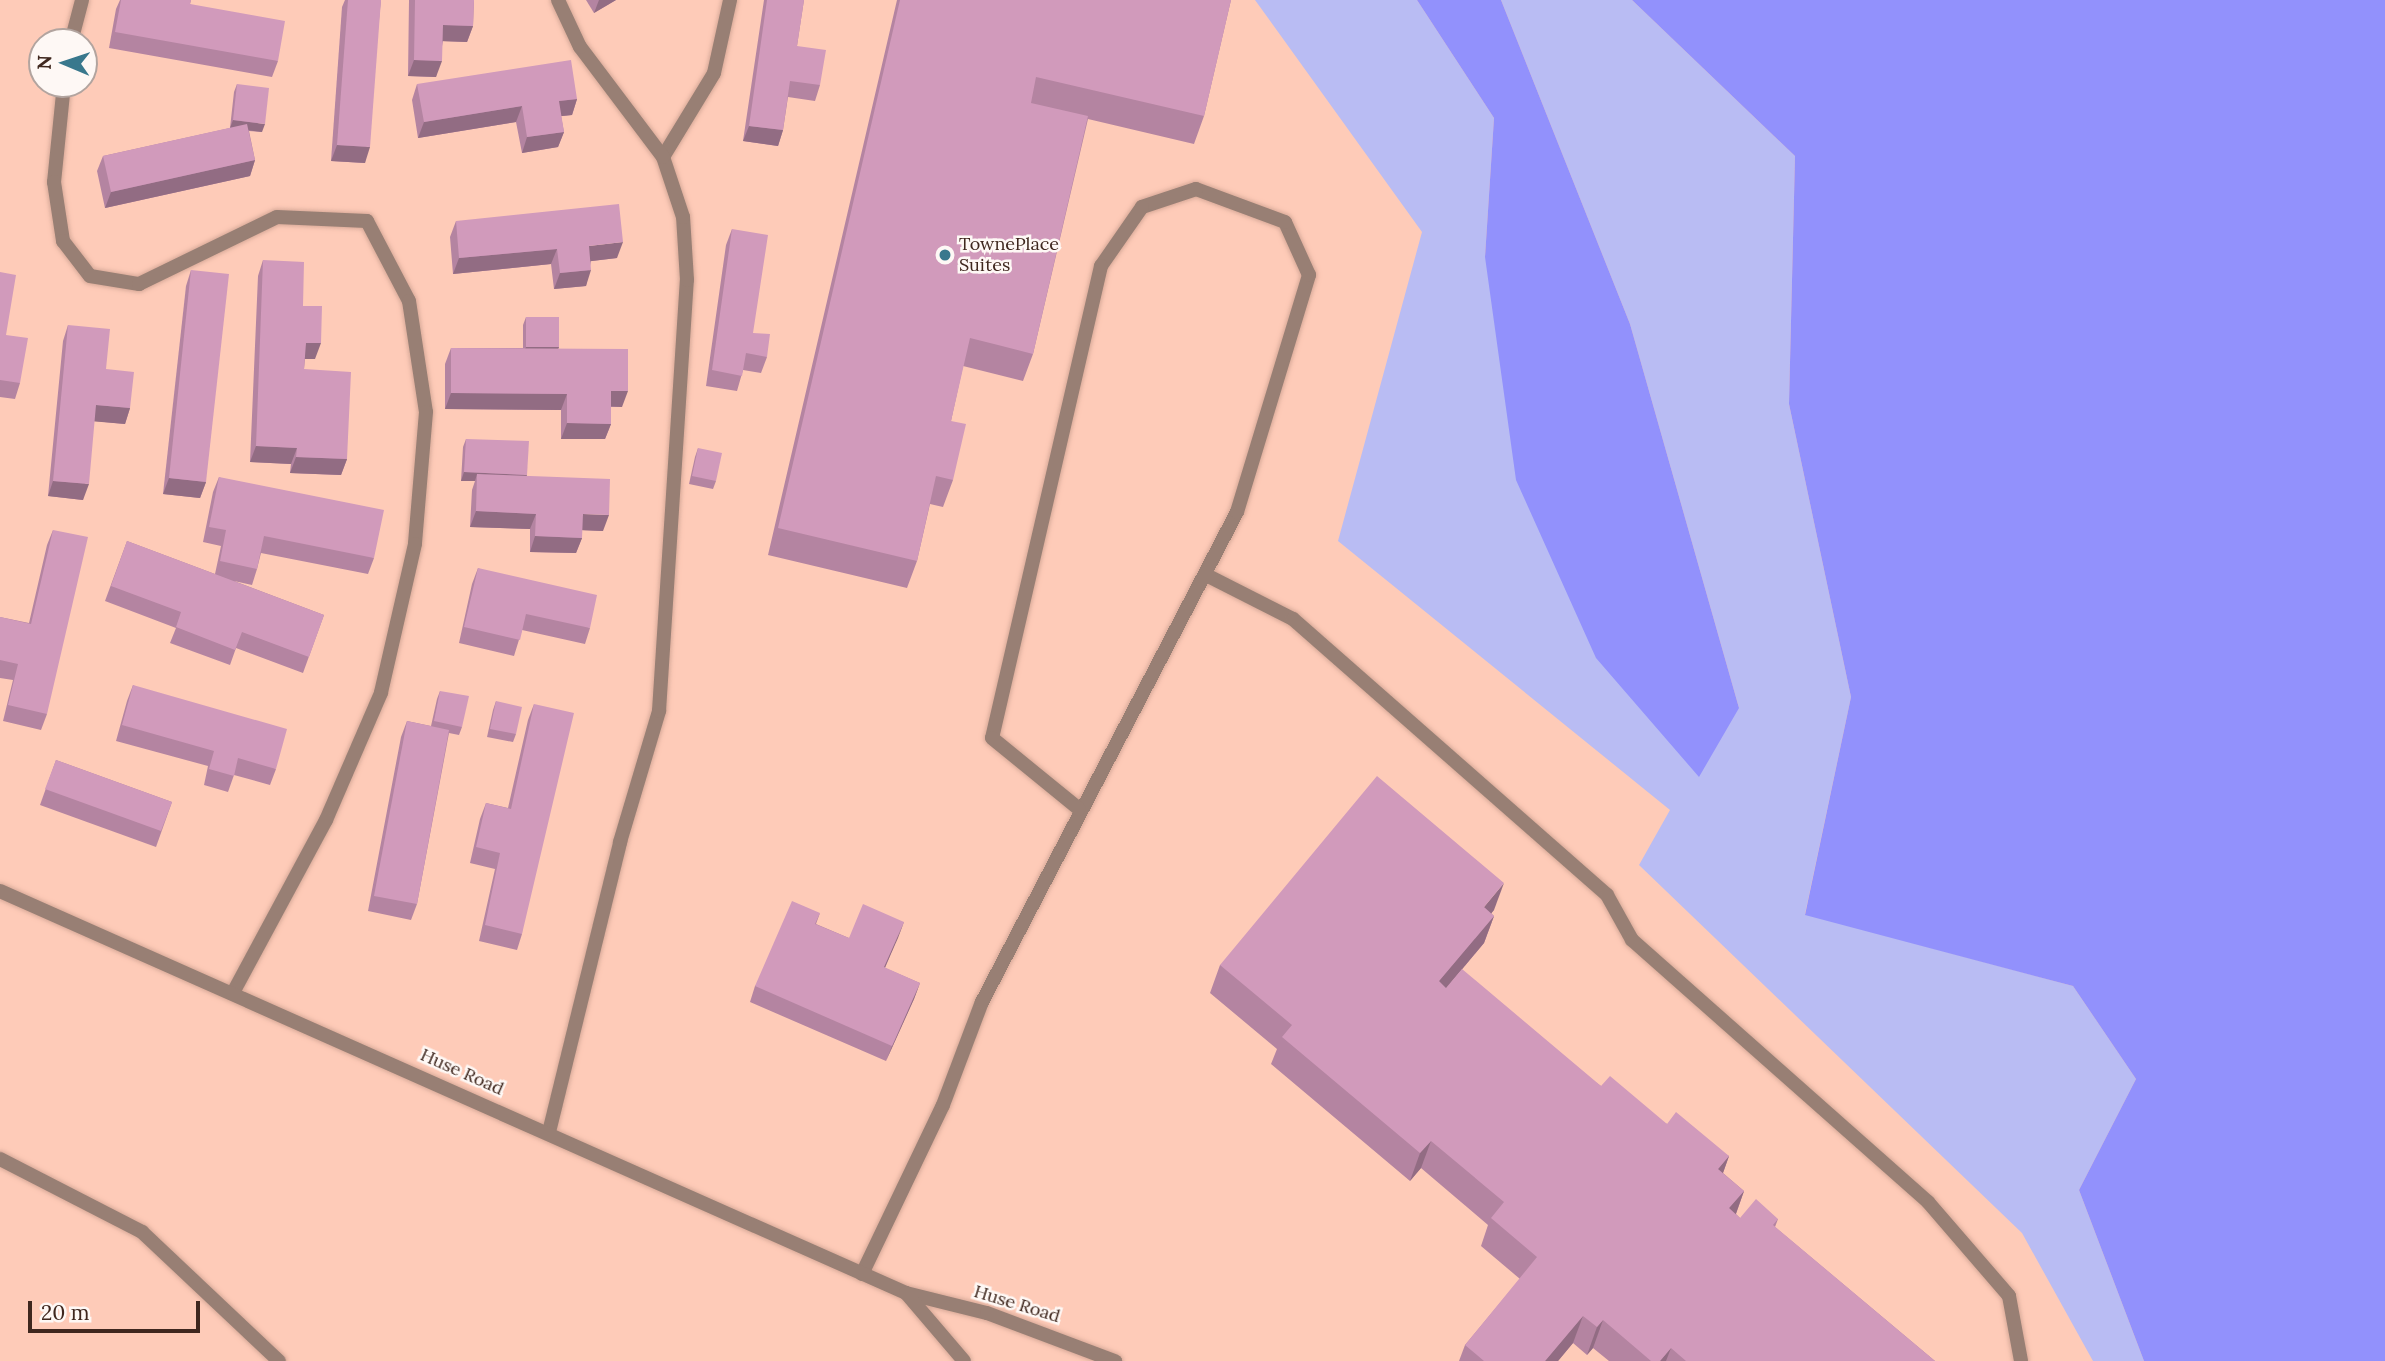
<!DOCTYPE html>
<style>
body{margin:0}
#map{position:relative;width:2385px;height:1361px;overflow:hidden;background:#fecbb8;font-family:Lora,serif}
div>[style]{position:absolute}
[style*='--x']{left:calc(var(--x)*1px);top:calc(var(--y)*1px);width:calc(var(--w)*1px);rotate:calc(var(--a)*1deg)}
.green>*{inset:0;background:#b9bcf3}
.forest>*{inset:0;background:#9291fc}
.roads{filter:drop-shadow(0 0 2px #d8aa99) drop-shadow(0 0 2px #d8aa99)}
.service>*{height:14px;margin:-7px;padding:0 7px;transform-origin:7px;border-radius:7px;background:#987f74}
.tertiary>*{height:14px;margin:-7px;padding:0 7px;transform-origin:7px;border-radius:7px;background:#987f74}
.wall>*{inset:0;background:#b484a1}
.shaded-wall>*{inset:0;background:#926c83}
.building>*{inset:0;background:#d19abb}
.dots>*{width:19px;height:19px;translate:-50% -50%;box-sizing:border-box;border:4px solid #fef8f5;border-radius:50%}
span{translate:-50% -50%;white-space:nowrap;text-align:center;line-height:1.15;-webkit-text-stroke:5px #fef8f5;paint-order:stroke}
.poi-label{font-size:18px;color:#3f271e}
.left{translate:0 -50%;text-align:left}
.street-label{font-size:18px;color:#3f271e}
.north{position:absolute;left:28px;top:28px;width:70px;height:70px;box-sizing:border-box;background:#fef8f5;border:2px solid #b2a49f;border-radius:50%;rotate:272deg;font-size:19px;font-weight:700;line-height:28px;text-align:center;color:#3f271e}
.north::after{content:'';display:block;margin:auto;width:24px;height:32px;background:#39788d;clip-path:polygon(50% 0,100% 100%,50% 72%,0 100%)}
.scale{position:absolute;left:28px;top:1301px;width:172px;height:32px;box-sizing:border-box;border:4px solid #3f271e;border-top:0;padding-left:9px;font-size:21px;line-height:24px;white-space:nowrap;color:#3f271e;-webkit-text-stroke:5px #fef8f5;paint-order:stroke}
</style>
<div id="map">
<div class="green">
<i style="clip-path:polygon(1255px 0,1417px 0,1494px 118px,1485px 257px,1739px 708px,1630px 324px,1501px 0,1632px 0,1795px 156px,1789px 404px,1851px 697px,1805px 914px,2073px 986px,2136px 1079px,2079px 1190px,2144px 1361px,2093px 1361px,2022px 1233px,1639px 865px,1670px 810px,1338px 541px,1422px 232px)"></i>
</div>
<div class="forest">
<i style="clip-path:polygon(1417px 0,1501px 0,1630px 324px,1739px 708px,1699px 777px,1596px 658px,1516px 480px,1485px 257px,1494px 118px)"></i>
<i style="clip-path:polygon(1632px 0,2385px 0,2385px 1361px,2144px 1361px,2079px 1190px,2136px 1079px,2073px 986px,1805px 915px,1851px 697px,1789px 404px,1795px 156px)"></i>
</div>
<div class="roads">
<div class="service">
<i style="--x:71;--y:42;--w:43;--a:-75.3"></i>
<i style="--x:64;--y:84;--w:99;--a:95.8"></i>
<i style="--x:54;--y:182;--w:60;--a:81.3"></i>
<i style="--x:63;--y:241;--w:44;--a:52.4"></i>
<i style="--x:90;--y:276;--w:50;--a:9.3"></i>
<i style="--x:139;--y:284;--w:153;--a:-25.9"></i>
<i style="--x:277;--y:217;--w:90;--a:2.5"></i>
<i style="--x:367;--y:221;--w:90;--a:62.3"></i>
<i style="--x:409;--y:301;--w:112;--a:81.3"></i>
<i style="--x:426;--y:412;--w:132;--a:94.8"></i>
<i style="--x:415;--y:544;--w:153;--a:102.9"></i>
<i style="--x:381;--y:693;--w:138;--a:113.4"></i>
<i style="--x:326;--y:820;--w:196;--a:118.3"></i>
<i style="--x:663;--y:157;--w:98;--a:-58.7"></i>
<i style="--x:714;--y:73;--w:75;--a:-77.6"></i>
<i style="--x:1206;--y:575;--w:97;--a:26.8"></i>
<i style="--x:1293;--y:619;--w:418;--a:41.3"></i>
<i style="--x:1607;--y:895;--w:51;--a:60.9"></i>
<i style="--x:1632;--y:940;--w:395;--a:41.5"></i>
<i style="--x:1928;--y:1202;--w:124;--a:49.2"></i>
<i style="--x:2009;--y:1296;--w:66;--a:79.5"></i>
<i style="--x:549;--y:1132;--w:299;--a:-76.2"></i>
<i style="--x:620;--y:842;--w:137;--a:-73.4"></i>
<i style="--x:659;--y:711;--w:432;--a:-86.3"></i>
<i style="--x:687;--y:280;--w:63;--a:-93.6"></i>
<i style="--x:683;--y:217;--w:63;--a:-108.4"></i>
<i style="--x:663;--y:157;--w:138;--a:-127"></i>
<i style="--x:580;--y:47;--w:52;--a:-115.1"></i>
<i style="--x:0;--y:1159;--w:160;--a:27.2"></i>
<i style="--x:142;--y:1232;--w:188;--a:43.3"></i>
<i style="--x:862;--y:1274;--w:187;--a:-64.4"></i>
<i style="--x:943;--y:1105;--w:110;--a:-69.3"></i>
<i style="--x:982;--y:1002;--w:552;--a:-62.51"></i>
<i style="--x:1237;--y:512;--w:248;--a:-73.1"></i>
<i style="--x:1309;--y:275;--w:58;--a:-114.4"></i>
<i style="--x:1285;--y:222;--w:95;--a:-159.7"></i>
<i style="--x:1196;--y:189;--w:57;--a:161.6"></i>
<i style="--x:1142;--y:207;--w:72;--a:124.8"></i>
<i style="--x:1101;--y:266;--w:484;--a:103"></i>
<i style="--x:992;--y:738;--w:112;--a:39.2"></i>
</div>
<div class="tertiary">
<i style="--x:0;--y:891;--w:991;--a:23.93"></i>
<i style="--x:906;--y:1293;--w:83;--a:13.9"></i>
<i style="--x:987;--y:1313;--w:137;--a:20.6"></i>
<i style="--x:906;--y:1293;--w:89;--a:49.5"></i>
</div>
</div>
<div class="wall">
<i style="clip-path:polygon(120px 0,191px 0,190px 4px,278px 61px,272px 77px,109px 48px,116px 9px)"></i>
<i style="clip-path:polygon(345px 0,381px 0,365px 163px,331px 161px,342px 7px)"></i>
<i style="clip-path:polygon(409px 0,474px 0,473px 26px,467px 42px,443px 41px,436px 77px,408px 76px)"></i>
<i style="clip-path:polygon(586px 0,616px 0,594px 13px)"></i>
<i style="clip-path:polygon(764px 0,804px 0,797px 46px,820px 85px,815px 101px,788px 97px,783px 130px,778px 146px,743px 141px)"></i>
<i style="clip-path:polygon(897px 0,1231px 0,1204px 116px,1194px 144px,1088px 119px,1033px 354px,1023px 381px,963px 366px,951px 421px,953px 480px,943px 507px,930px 504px,917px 561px,907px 588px,768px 555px)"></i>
<i style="clip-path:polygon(237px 84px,262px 132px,249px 131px,255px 160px,250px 176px,105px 208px,97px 171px,103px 156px,230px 128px,234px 92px)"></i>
<i style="clip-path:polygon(417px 84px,577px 99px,572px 115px,561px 116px,564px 132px,558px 147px,522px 153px,516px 122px,418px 138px,412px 100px)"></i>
<i style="clip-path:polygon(456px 221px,617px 258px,591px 261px,586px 286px,554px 289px,551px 264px,453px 274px,450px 237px)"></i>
<i style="clip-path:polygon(732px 229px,753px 333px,767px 357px,761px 373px,743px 370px,737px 391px,706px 386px,726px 245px)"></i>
<i style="clip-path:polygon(263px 260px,303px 306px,315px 359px,305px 359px,304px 369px,347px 459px,341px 475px,290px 473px,291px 464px,250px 462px,258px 276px)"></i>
<i style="clip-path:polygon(191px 270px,206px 482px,200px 498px,163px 494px,186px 286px)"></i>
<i style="clip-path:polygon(0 272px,6px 335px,20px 383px,15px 399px,0 397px)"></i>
<i style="clip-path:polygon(526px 317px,559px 347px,558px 349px,622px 407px,611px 407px,611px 424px,605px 439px,561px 439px,561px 410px,445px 409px,445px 364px,451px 348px,523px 348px,523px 325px)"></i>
<i style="clip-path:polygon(68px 325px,130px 408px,125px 424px,94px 421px,83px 500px,48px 496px,63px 341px)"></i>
<i style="clip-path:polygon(466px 439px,527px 476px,603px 531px,582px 530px,582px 538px,576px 553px,530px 552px,530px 529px,470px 527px,472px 490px,475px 481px,461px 481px,463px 447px)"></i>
<i style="clip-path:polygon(698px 448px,716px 481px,713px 489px,689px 484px,695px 457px)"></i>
<i style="clip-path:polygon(219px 477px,374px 558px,368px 574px,261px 553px,257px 569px,252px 585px,234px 581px,324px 615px,303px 673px,236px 648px,230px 665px,170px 643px,176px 628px,105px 601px,127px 541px,215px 574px,221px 546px,203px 542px,213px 492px)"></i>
<i style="clip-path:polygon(53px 530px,47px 714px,41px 730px,3px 721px,13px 680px,0 678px,0 617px,29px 623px,47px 545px)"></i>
<i style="clip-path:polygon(478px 568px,590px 628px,585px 644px,522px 630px,514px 656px,459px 643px,472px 584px)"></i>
<i style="clip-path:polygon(133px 685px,276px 769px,270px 785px,234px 775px,228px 792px,204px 785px,208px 766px,116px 741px,127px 701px)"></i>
<i style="clip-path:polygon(440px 691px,462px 727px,459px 735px,449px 733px,417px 904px,411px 920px,368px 911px,401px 737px,407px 721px,431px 726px,437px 699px)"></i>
<i style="clip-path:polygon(496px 701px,516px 734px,513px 742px,487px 737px,493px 710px)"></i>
<i style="clip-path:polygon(534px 704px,522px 934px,517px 950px,479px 941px,495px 869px,470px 863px,480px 819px,486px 803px,508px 808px,528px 720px)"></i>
<i style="clip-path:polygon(56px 760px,172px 802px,156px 847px,40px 805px)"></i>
<i style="clip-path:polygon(1494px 910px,1491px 913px,1494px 916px,1484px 943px,1451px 982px,1601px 1086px,1667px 1124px,1729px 1156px,1723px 1173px,1744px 1191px,1736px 1214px,1740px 1218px,1778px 1219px,1775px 1227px,1935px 1361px,1609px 1361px,1593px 1348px,1587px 1355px,1573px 1343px,1558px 1361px,1459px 1361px,1465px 1345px,1520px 1279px,1481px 1246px,1488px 1225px,1421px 1168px,1410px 1181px,1271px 1064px,1277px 1049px,1210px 993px,1220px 965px)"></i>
<i style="clip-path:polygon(820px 913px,816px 924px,849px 938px,904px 922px,885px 968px,920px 983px,914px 999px,886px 1061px,750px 1002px,755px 986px)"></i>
</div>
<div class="shaded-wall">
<i style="clip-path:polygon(599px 0,616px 0,594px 13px)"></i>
<i style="clip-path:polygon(443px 25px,473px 26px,467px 42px,438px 41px)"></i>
<i style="clip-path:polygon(414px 60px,442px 61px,436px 77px,408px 76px)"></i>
<i style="clip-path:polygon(577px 99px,572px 115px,553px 117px,559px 101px)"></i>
<i style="clip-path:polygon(522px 106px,516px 122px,418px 138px,424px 122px)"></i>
<i style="clip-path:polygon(233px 120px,265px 124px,262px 132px,230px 128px)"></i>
<i style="clip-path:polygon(749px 126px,783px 130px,778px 146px,743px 141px)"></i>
<i style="clip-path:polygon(564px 132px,558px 147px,522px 153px,527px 137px)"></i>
<i style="clip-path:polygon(337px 145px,370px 147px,365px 163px,331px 161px)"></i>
<i style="clip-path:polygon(255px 160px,250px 176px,105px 208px,111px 192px)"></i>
<i style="clip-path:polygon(623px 242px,617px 258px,584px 262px,589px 246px)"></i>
<i style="clip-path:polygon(557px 249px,551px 264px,453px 274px,459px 258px)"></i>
<i style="clip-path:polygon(591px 270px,586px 286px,554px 289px,560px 273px)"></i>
<i style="clip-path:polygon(306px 343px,321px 343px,315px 359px,301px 359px)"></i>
<i style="clip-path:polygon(526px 347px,559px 347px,556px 355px,523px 355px)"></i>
<i style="clip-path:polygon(611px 391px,628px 391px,622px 407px,605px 406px)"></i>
<i style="clip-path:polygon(451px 393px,567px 394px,561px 410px,445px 409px)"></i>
<i style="clip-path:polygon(96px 405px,130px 408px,125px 424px,90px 421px)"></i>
<i style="clip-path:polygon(567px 423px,611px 424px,605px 439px,561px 439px)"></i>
<i style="clip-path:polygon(256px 446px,297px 448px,291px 464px,250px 462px)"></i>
<i style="clip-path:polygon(296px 457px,347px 459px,341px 475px,290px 473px)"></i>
<i style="clip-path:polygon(464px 472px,527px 475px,524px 483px,477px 474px,475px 481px,461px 481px)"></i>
<i style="clip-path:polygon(169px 478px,206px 482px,200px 498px,163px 494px)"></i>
<i style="clip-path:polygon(53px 481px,89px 484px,83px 500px,48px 496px)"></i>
<i style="clip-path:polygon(476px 511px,536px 514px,530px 529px,470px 527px)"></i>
<i style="clip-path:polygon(583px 514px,609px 515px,603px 531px,577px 530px)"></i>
<i style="clip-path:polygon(535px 536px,582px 538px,576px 553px,530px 552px)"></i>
<i style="clip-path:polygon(1504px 883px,1494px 910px,1474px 935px,1484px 907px)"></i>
<i style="clip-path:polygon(1494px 916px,1484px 943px,1429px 1009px,1439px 981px)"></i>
<i style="clip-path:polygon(904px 922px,898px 938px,878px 983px,884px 967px)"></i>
<i style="clip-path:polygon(920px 983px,914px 999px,886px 1061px,892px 1046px)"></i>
<i style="clip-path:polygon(1431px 1141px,1421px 1168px,1410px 1181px,1420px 1153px)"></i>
<i style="clip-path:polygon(1729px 1156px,1719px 1184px,1718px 1169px)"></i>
<i style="clip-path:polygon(1744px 1191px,1734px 1219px,1729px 1208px)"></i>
<i style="clip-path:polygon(1583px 1316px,1573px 1343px,1558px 1361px,1545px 1361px)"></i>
<i style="clip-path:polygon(1603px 1320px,1593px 1348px,1587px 1355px,1597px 1327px)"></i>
<i style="clip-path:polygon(1671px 1348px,1666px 1361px,1660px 1361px)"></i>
</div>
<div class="building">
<i style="clip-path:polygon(121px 0,191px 0,190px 4px,285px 21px,278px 61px,115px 32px)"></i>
<i style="clip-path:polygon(348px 0,381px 0,370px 147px,337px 145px)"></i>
<i style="clip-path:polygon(415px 0,474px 0,473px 26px,443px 25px,442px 61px,414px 60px)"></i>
<i style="clip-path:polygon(767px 0,804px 0,797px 46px,826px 50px,820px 85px,790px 81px,783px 130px,749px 126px)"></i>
<i style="clip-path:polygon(900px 0,1231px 0,1204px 116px,1036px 77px,1031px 103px,1088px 116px,1033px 354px,970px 338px,951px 421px,966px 424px,953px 480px,936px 476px,917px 561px,778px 528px)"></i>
<i style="clip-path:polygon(571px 60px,577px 99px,559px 101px,564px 132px,527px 137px,522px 106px,424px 122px,417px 84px)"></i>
<i style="clip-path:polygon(237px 84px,269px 88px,265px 124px,233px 120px)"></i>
<i style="clip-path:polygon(247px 124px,255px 160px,111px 192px,103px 156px)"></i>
<i style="clip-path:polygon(619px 204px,623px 242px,589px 246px,591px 270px,560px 273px,557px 249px,459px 258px,456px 221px)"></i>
<i style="clip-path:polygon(732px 229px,768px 235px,753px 333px,770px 334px,767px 357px,746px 353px,742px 376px,712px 370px)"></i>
<i style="clip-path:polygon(263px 260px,304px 262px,303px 306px,322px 306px,321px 343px,306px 343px,304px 369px,351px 372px,347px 459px,296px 457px,297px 448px,256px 446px)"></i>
<i style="clip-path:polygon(191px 270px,229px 274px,206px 482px,169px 478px)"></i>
<i style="clip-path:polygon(0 272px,16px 275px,6px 335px,28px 338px,20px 383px,0 380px)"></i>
<i style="clip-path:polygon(526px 317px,559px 317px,559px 347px,526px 347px)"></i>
<i style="clip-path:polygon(68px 325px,110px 329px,106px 369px,134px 372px,130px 408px,96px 405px,89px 484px,53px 481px)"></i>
<i style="clip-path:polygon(451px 348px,628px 349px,628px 391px,611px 391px,611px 424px,567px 423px,567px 394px,451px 393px)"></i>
<i style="clip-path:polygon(466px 439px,529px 441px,527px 475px,464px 472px)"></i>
<i style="clip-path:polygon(698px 448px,722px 453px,716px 481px,692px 476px)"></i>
<i style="clip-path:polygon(477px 474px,610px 479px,609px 515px,583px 514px,582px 538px,535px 536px,536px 514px,476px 511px)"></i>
<i style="clip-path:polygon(219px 477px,384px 510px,374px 558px,264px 536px,257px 569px,220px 561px,226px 530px,209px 527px)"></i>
<i style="clip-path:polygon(53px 530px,88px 537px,47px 714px,8px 705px,18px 664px,0 660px,0 617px,31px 624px)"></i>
<i style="clip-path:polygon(127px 541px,324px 615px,309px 657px,242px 632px,235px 650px,176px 627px,181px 612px,111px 586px)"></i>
<i style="clip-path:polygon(478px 568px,597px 595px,590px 628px,526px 614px,520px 640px,464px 627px)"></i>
<i style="clip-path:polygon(133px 685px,287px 729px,276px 769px,238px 758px,234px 776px,209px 769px,214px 751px,122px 725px)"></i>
<i style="clip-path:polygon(440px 691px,469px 696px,462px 727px,434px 721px)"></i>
<i style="clip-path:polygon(496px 701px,522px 707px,516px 734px,490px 729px)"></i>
<i style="clip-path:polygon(534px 704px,574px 713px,522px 934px,485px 925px,500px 853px,476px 847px,486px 803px,511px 809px)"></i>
<i style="clip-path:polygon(407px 721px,449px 730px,417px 904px,374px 896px)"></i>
<i style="clip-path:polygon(56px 760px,172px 802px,161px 831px,45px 789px)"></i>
<i style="clip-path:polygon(1377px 776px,1504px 883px,1484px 907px,1494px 916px,1439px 981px,1446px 988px,1462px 969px,1601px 1086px,1610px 1076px,1667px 1124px,1676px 1112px,1729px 1156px,1718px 1169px,1744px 1191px,1729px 1208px,1740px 1218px,1756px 1199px,1778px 1219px,1773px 1225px,1935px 1361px,1686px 1361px,1671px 1348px,1660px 1361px,1651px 1361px,1603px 1320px,1597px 1327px,1583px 1316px,1545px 1361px,1484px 1361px,1465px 1345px,1537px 1257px,1491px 1218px,1504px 1202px,1431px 1141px,1420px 1153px,1282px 1037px,1292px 1025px,1220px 965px)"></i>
<i style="clip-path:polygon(792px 901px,820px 913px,815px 924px,849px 938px,863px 904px,904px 922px,884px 967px,920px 983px,892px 1046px,755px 986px)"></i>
</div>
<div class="dots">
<i style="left:945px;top:255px;background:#39788d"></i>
</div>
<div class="poi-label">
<span class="left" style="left:959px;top:255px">TownePlace<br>Suites</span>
</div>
<div class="street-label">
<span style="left:462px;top:1072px;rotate:24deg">Huse Road</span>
<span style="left:1017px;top:1304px;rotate:17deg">Huse Road</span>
</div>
<div class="north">N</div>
<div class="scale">20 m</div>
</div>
